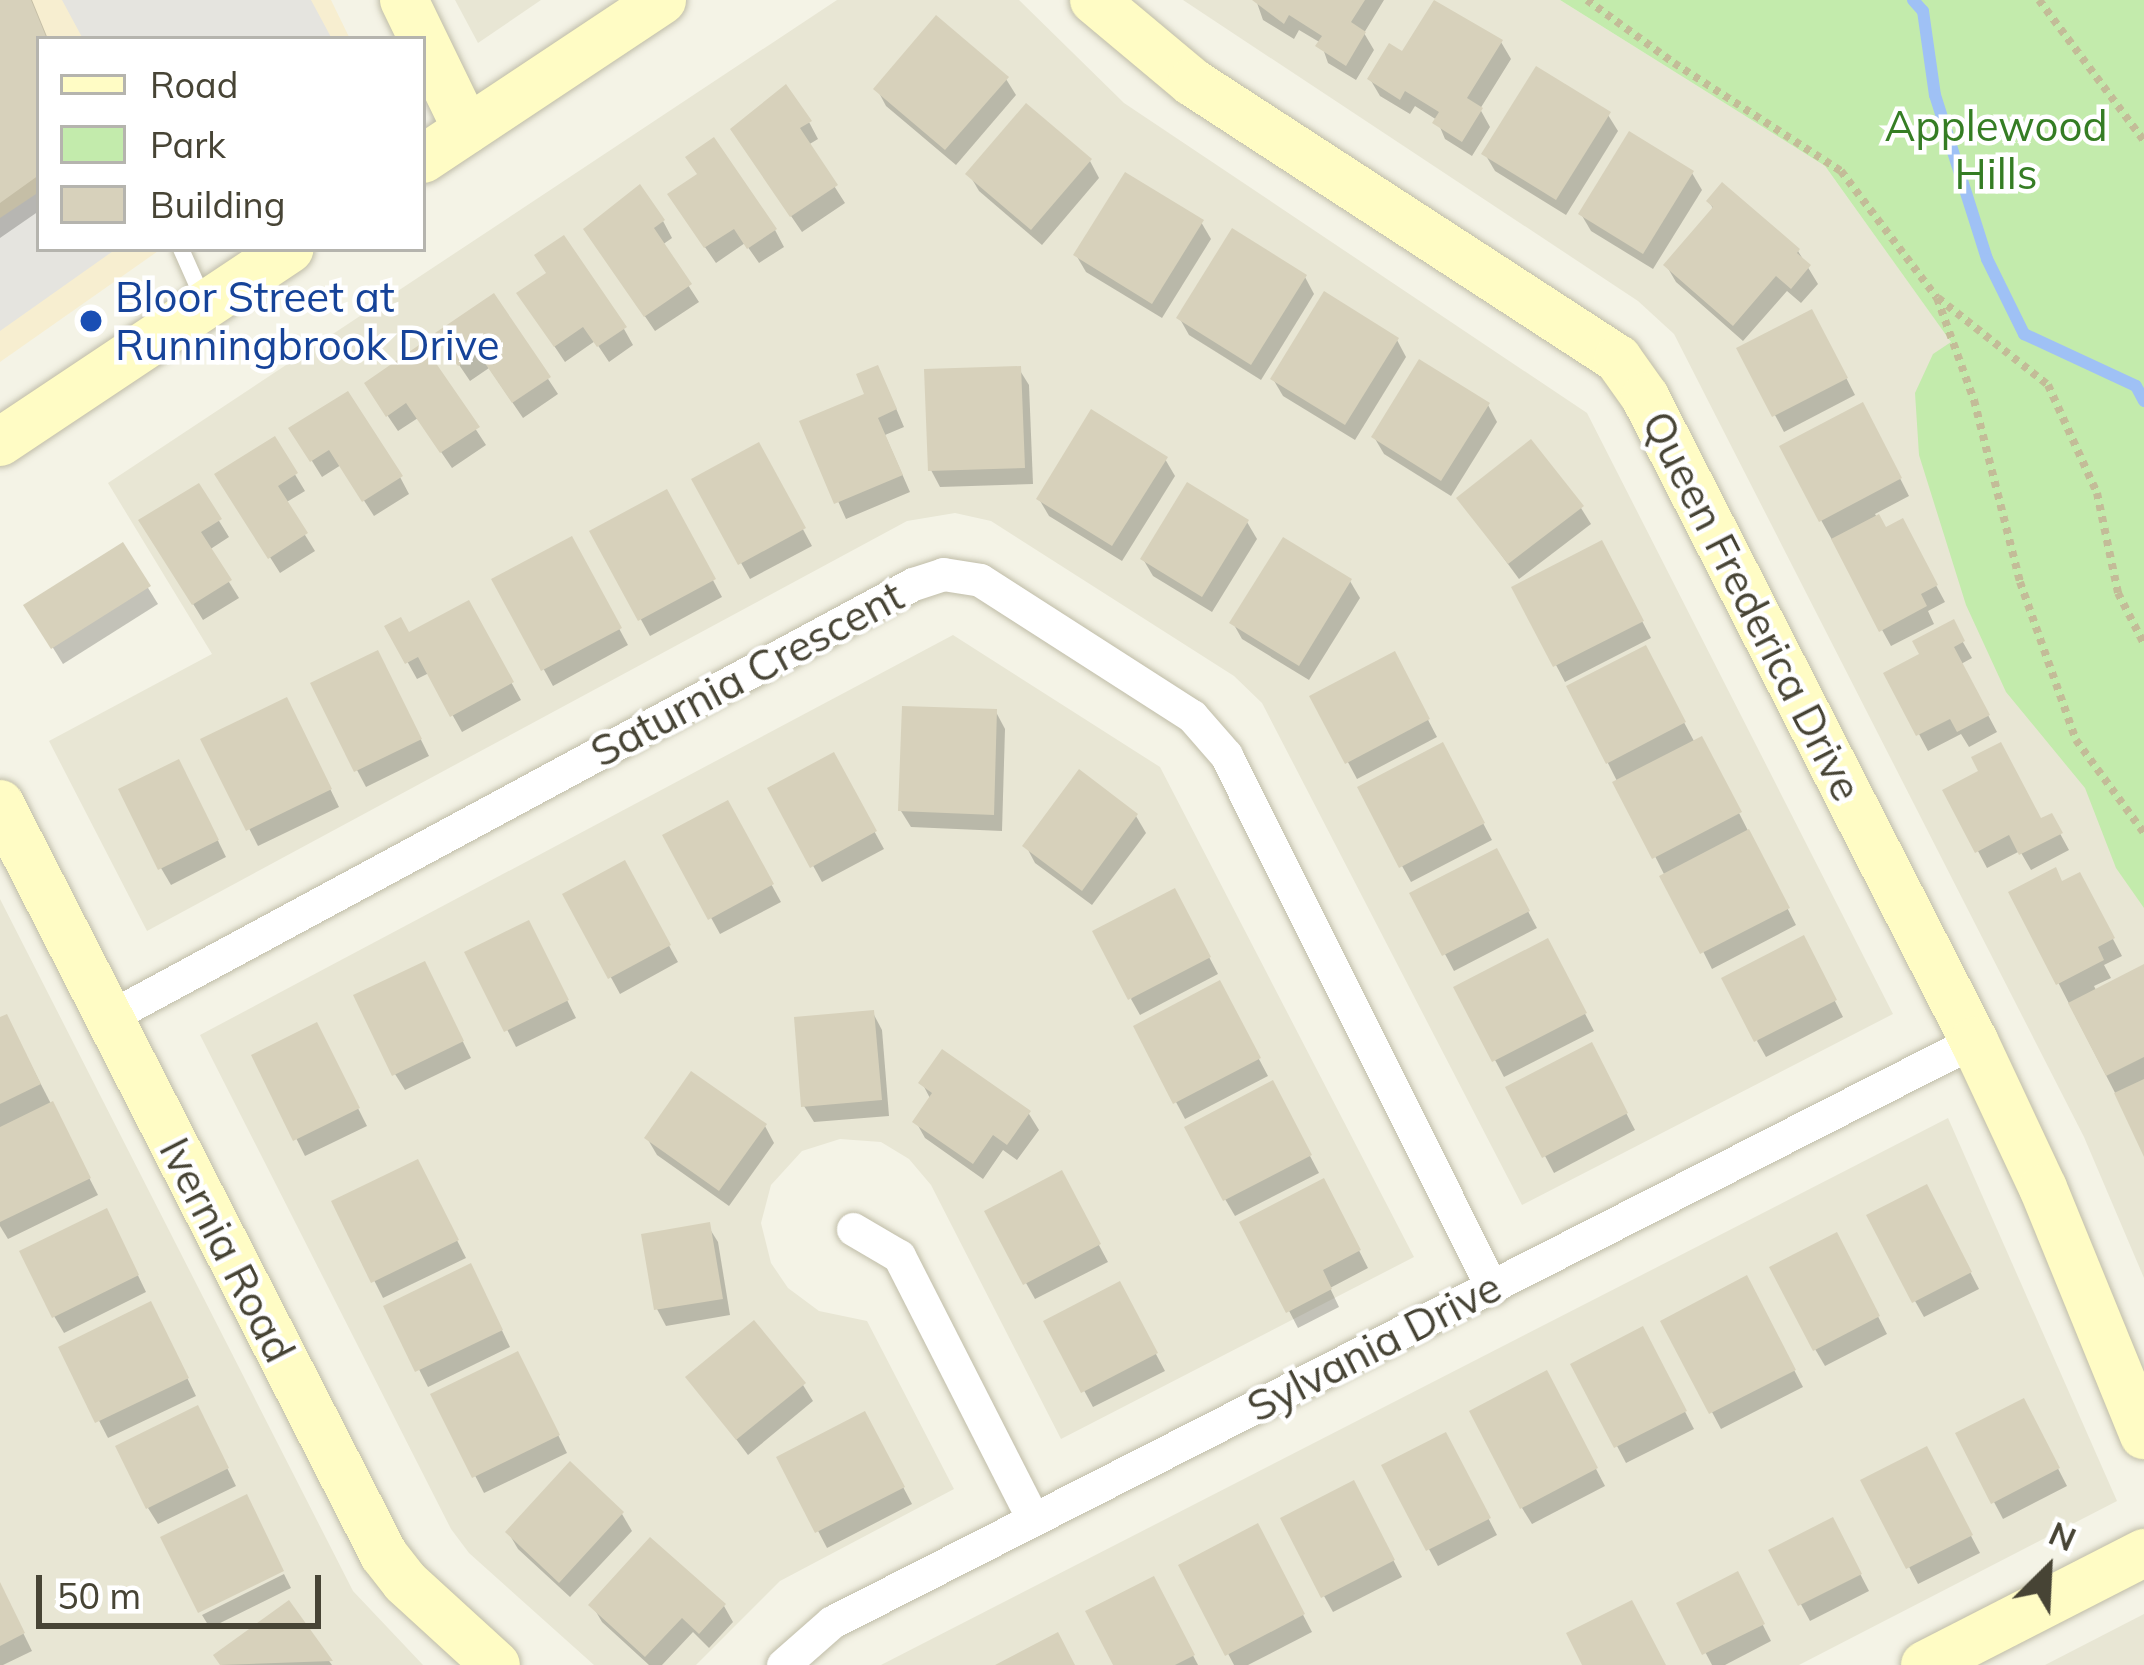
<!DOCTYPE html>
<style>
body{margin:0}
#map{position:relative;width:2144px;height:1665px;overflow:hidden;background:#f4f3e6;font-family:Mulish,sans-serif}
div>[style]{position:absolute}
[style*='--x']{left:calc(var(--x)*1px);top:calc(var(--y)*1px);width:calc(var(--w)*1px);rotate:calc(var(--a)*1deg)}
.residential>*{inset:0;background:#e8e6d4}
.commercial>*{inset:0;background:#f7eed0}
.green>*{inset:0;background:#c3ebac}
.parking>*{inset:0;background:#e5e4df}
.shadow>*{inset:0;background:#0003}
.stream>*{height:12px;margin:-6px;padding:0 6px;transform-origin:6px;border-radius:6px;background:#9fc1f5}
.building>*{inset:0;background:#d7d1bb}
.path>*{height:8px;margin-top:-4px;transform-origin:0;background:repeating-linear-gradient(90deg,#c3bc98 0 6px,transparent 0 12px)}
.roads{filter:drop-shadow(0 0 3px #c0bda8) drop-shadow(0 0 3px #c0bda8)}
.lane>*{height:16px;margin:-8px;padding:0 8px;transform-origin:8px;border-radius:8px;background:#fff}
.street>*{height:33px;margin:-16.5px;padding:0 16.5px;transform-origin:16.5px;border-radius:16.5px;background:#fff}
.secondary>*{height:48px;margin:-24px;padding:0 24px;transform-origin:24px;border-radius:24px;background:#fffcc5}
.dots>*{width:33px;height:33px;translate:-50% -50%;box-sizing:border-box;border:6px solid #fff;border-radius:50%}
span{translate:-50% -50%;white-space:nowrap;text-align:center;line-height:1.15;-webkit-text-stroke:9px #fff;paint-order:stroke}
.park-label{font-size:42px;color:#357d24}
.transit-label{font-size:42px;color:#164399}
.left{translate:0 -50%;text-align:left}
.street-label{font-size:42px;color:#474435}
.legend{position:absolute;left:36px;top:36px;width:390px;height:216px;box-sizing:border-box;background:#fff;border:3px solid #b5b4ae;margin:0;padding:15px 21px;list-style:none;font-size:36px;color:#474435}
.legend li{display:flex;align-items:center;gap:24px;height:60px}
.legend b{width:60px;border:3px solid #b5b4ae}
.north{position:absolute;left:1988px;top:1509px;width:120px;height:120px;-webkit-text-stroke:9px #fff;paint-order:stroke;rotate:24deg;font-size:33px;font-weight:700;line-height:48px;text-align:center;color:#474435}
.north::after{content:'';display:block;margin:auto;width:42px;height:54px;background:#474435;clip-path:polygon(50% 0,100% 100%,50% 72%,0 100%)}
.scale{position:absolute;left:36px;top:1575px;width:285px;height:54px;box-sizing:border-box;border:6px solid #474435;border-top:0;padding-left:15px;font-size:36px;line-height:42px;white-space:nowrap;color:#474435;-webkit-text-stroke:9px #fff;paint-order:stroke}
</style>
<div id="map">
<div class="residential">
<i style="clip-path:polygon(455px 0,541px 0,478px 43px)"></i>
<i style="clip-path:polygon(837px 0,1019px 0,1124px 103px,1587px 413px,1893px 1014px,1522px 1205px,1262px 703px,1234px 676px,991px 521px,955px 513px,907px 521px,147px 931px,49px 741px,212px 654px,108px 483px)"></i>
<i style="clip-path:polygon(1183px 0,1560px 0,1825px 166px,1952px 343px,1934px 354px,2144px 857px,2144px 1278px,2084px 1137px,1674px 334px,1638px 301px)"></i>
<i style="clip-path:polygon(953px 635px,1160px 767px,1414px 1257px,1061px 1439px,931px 1185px,909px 1159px,881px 1142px,840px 1139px,802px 1151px,771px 1185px,761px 1223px,771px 1263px,788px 1288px,819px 1311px,867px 1321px,954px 1489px,780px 1581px,696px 1665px,594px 1665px,469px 1553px,451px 1529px,200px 1035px)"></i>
<i style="clip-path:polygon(0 899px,353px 1591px,423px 1665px,0 1665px)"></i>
<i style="clip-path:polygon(1948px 1118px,2117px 1501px,1799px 1665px,881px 1665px)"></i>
<i style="clip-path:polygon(2144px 1614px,2144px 1665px,2045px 1665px)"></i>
</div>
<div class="commercial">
<i style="clip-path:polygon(0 0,331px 0,350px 39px,39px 39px,39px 249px,161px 249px,0 362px)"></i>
</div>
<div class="green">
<i style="clip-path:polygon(1560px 0,2144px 0,2144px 908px,2116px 868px,2085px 788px,2006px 692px,1966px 605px,1919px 455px,1915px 393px,1933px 354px,1951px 342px,1825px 166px)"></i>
</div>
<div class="parking">
<i style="clip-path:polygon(62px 0,311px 0,332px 39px,83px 39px)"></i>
<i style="clip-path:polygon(39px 192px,39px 249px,116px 249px,0 331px,0 218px)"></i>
</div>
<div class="shadow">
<i style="clip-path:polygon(0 0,32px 0,48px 39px,39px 39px,39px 211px,0 238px)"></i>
<i style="clip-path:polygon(1256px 0,1384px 0,1364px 33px,1374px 50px,1356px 80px,1328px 63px,1321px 43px,1299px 30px,1294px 39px,1263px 20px)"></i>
<i style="clip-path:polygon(1501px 42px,1511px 59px,1480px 109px,1490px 127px,1472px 156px,1445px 139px,1437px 120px,1415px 106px,1410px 114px,1380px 96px,1370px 79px,1403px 55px)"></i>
<i style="clip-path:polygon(1006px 79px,1016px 95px,956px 165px,886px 106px,877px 89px)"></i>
<i style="clip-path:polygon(1608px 115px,1618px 131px,1566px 215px,1495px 171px,1485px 154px)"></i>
<i style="clip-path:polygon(809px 122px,818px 139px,808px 145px,845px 203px,802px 232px,743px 146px)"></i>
<i style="clip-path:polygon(1090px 161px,1099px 178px,1042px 245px,979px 191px,969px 174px)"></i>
<i style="clip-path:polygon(1692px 173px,1702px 190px,1653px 269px,1591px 231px,1581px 214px)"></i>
<i style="clip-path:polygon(1709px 202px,1798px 251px,1818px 284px,1801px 303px,1787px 291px,1743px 341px,1676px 282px,1666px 265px,1714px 210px)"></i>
<i style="clip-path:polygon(680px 211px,775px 230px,784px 247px,759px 263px,745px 243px,716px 263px)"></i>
<i style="clip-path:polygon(663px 221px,672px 238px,662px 245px,699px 302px,655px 331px,597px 246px)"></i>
<i style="clip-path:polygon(1201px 222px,1211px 239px,1162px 318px,1086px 272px,1076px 255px)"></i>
<i style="clip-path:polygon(1305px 277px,1314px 294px,1261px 380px,1189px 335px,1180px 319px)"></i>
<i style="clip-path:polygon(494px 297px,558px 394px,523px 418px,489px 368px,470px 381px,449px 350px)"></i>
<i style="clip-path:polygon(530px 310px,624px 329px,633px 345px,609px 362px,595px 341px,565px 362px)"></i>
<i style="clip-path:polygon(1821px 329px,1855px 395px,1784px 432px,1740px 350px)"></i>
<i style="clip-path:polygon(1397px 340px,1406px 357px,1355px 440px,1283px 396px,1273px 379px)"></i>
<i style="clip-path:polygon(422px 347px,486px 445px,452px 468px,418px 418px,398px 431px,377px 400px)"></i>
<i style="clip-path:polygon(1019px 369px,1029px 385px,1033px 484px,940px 487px,931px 470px)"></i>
<i style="clip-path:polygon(886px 385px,904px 427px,885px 435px,910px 492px,846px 519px,803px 423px)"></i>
<i style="clip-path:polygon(1488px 405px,1497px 422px,1451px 496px,1384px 454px,1374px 437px)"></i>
<i style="clip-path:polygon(1872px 423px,1909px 496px,1875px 514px,1885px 531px,1911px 539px,1945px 602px,1928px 611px,1934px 624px,1891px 646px,1821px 520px)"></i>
<i style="clip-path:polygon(292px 429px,400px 477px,409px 494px,374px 516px,341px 465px,322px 477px)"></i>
<i style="clip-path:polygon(274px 440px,305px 491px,285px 503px,315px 551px,280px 573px,228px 491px)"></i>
<i style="clip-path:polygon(758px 446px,812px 546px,750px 579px,695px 480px)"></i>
<i style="clip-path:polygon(1165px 459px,1175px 476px,1122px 561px,1049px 516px,1039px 499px)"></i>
<i style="clip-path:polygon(198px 487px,229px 537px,209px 550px,239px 598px,203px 620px,142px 521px)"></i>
<i style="clip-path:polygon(666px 493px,722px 597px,650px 636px,593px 532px)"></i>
<i style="clip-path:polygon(1460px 499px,1581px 508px,1591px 524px,1519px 579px)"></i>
<i style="clip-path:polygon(1247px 522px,1257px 539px,1212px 612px,1153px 576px,1143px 559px)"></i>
<i style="clip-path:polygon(571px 540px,628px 645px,553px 686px,495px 581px)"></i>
<i style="clip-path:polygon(122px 546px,158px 604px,63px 664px,27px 606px)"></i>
<i style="clip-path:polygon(1610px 560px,1651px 638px,1565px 682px,1515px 588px)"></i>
<i style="clip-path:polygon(1350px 581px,1360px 598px,1309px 680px,1242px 639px,1233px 623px)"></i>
<i style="clip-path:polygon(468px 604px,521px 700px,462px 732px,429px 673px,417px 679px,388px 627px,409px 636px)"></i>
<i style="clip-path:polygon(1952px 623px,1972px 658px,1961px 664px,1997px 732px,1969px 747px,1961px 734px,1928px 751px,1887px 674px,1923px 655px)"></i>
<i style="clip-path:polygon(1654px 666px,1695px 743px,1710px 756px,1796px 925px,1712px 969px,1570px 688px)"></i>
<i style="clip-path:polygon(387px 671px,429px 756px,366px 787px,357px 770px)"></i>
<i style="clip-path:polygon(1403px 672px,1437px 737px,1357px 779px,1313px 697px)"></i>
<i style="clip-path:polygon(996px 712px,1005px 729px,1002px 831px,911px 827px,901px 811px)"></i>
<i style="clip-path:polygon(295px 717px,339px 807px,258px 846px,204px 741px)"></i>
<i style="clip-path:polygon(833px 756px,884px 849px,822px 882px,771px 789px)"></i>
<i style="clip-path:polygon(1451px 763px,1492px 840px,1411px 882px,1402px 866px)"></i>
<i style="clip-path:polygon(188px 780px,226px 857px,171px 885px,161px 868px)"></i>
<i style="clip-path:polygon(1946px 791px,2041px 822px,2051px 817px,2069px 850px,2031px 870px,2020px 851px,1987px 868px)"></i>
<i style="clip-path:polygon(727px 804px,781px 902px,720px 934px,666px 836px)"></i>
<i style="clip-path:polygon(1136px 816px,1146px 833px,1092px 905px,1035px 863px,1026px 846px)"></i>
<i style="clip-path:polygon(624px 864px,678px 962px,620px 994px,566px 895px)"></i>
<i style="clip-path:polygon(1505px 868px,1537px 928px,1454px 971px,1413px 894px)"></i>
<i style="clip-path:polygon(2062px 884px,2088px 892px,2122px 956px,2104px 965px,2111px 978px,2094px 986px,2097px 992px,2144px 967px,2144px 1149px,2012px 893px)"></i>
<i style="clip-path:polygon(1183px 908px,1218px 974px,1140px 1015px,1131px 999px)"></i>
<i style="clip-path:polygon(537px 940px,576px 1018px,516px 1047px,468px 953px)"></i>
<i style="clip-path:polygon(1812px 956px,1843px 1017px,1766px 1057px,1757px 1041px)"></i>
<i style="clip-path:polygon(1556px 958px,1594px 1031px,1504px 1077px,1457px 988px)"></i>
<i style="clip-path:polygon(433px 981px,471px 1058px,405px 1090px,395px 1074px)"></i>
<i style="clip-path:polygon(1228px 1001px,1268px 1076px,1185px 1119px,1176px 1102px)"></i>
<i style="clip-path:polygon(873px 1013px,882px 1030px,889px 1116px,814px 1122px,804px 1106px)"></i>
<i style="clip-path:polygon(0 1020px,15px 1034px,98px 1195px,8px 1239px,0 1226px)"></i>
<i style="clip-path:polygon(325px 1043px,367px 1126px,305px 1156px,255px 1056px)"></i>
<i style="clip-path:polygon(1600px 1063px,1635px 1130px,1554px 1173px,1509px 1088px)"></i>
<i style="clip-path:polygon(922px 1083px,1029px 1114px,1039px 1130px,1017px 1160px,1003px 1150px,983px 1179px,925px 1138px,916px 1122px,931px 1100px)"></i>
<i style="clip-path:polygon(1281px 1101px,1319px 1173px,1235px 1216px,1225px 1199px)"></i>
<i style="clip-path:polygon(765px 1126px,774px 1143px,729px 1206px,657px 1155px,647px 1138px)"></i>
<i style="clip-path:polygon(426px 1179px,466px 1258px,383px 1298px,335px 1203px)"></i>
<i style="clip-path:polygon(1070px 1191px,1108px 1262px,1035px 1299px,1026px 1283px)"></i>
<i style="clip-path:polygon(1332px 1198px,1368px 1268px,1330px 1288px,1339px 1307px,1298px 1328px,1243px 1223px)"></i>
<i style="clip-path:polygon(1935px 1204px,1979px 1289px,1924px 1317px,1915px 1301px)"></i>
<i style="clip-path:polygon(708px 1226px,718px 1242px,730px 1315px,666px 1326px,657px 1309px)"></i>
<i style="clip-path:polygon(115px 1228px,146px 1292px,64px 1333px,54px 1316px)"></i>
<i style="clip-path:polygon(1845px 1252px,1887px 1334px,1825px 1366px,1815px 1349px)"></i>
<i style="clip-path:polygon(479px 1283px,510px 1347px,428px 1387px,387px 1307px)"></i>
<i style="clip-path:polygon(1119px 1285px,1165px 1371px,1093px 1407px,1047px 1322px)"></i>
<i style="clip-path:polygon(1755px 1296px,1803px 1387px,1721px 1429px,1664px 1322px)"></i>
<i style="clip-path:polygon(160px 1322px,196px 1396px,108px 1438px,62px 1349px)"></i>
<i style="clip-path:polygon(1651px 1346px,1694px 1429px,1626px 1463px,1574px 1365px)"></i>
<i style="clip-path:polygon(527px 1372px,567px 1453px,484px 1493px,434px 1396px)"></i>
<i style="clip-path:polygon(689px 1377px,803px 1385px,813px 1401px,748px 1455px)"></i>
<i style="clip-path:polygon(1555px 1391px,1605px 1486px,1532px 1524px,1522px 1508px)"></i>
<i style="clip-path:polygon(2032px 1418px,2067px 1486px,2003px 1519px,1994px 1502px)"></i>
<i style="clip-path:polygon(206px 1425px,236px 1486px,158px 1524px,148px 1508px)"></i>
<i style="clip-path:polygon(874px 1432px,912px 1504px,827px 1548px,780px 1458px)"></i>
<i style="clip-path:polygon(1454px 1452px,1497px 1535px,1438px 1566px,1385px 1467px)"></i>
<i style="clip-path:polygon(1932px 1462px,1980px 1553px,1918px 1584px,1864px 1481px)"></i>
<i style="clip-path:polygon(1362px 1500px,1402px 1577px,1333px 1612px,1324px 1596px)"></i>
<i style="clip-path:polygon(622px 1514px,632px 1531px,570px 1597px,518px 1549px,508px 1532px)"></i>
<i style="clip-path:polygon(1841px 1537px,1869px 1591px,1810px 1621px,1772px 1551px)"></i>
<i style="clip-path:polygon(1266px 1544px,1312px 1632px,1248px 1665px,1234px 1665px,1182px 1566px)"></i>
<i style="clip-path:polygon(284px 1574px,291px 1588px,210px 1628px,202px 1615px)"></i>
<i style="clip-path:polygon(0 1586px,32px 1651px,3px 1665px,0 1665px)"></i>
<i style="clip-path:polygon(1746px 1592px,1771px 1641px,1725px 1665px,1712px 1665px,1680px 1604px)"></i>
<i style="clip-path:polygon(1162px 1596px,1198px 1665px,1116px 1665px)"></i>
<i style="clip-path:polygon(288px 1604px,332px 1665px,222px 1665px,217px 1656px)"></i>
<i style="clip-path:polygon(592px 1605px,724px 1606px,733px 1622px,709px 1648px,693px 1632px,662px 1665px,649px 1665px,602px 1622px)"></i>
</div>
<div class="stream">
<i style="--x:1913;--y:0;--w:15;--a:48"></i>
<i style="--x:1923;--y:11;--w:85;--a:81.9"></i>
<i style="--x:1935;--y:95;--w:172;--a:72.4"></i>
<i style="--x:1987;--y:259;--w:84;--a:63.7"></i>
<i style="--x:2024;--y:334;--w:123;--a:24.9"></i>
<i style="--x:2136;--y:386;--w:17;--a:62"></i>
</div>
<div class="building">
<i style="clip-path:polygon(0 0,31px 0,47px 39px,39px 39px,39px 175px,0 203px)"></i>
<i style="clip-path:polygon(1252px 0,1365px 0,1351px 22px,1366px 32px,1346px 66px,1315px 46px,1322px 36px,1289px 15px,1284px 24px)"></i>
<i style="clip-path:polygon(1434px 0,1503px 40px,1467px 98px,1483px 108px,1462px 142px,1432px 123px,1439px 112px,1405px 91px,1400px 100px,1367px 79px,1389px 43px,1402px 51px)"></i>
<i style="clip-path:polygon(936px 15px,1009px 77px,945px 150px,873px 89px)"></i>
<i style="clip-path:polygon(1536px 66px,1611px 112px,1556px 200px,1481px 154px)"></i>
<i style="clip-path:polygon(786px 84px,812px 121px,800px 128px,838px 185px,790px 217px,730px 129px)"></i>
<i style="clip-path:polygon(1026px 103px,1092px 159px,1031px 230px,965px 174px)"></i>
<i style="clip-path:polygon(1629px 131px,1694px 171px,1643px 254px,1578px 214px)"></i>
<i style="clip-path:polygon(714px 137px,777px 229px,747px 249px,734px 229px,704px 248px,667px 194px,697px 174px,685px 157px)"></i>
<i style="clip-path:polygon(1125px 172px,1204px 220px,1152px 304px,1073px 255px)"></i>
<i style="clip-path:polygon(1722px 182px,1800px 249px,1797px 253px,1811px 265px,1791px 289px,1776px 276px,1733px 326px,1663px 265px,1713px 207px,1706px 201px)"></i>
<i style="clip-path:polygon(640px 184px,665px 220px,654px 228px,692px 284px,644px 317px,583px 229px)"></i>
<i style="clip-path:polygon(1232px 228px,1307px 275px,1251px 365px,1176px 318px)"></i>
<i style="clip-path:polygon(564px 235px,627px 327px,597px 347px,583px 327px,554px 347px,516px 293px,546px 273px,534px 255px)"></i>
<i style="clip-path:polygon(1324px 291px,1399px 338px,1345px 425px,1270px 379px)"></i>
<i style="clip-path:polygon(494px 293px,551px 377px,512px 403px,478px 353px,458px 366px,435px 333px)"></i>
<i style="clip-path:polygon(1812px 309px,1848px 378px,1772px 417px,1736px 348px)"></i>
<i style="clip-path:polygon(422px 343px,480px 427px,440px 453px,406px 403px,386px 417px,364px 383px)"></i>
<i style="clip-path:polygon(1419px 359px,1490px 403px,1441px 481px,1371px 437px)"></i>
<i style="clip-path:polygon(878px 365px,897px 409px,878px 418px,903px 475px,834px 504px,799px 421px,864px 394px,856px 374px)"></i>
<i style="clip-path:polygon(1021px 366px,1025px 468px,928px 471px,924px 369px)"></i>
<i style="clip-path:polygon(348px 391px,403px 476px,362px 502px,329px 450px,310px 462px,288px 428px)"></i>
<i style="clip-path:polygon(1863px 402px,1902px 478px,1819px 522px,1779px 446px)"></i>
<i style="clip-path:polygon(1091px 409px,1168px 457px,1112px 546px,1036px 499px)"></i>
<i style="clip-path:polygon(275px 436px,298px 473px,278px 486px,308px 533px,268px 559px,214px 474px)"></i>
<i style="clip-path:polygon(1531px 439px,1584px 506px,1508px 564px,1456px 498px)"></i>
<i style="clip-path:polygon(759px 442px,806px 528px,738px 565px,691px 479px)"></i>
<i style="clip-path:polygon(1187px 482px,1249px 520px,1202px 597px,1140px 559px)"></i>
<i style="clip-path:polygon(199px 483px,222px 519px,201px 532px,232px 580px,192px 605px,138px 520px)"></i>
<i style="clip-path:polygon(667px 489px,716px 579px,638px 621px,589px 531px)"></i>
<i style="clip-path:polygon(1879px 514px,1886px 527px,1903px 518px,1938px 585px,1921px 594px,1927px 606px,1879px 632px,1831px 539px)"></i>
<i style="clip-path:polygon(572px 536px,622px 628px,541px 671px,491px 579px)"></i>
<i style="clip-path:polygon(1283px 537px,1352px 579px,1299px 666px,1229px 623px)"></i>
<i style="clip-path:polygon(1602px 540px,1644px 621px,1553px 667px,1511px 587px)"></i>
<i style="clip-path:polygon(123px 542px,151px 586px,51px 649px,23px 605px)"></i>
<i style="clip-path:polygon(469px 600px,514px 682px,450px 717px,418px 657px,405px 664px,384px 626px,401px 617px,409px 632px)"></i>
<i style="clip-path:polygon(1954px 619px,1965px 641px,1954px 647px,1990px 715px,1957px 732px,1950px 719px,1916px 736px,1883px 673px,1919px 654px,1912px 641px)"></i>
<i style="clip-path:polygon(1646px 645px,1686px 722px,1606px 764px,1566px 686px)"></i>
<i style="clip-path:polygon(378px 650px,422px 739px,354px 772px,310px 683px)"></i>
<i style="clip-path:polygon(1395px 651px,1430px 719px,1345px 764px,1309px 696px)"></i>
<i style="clip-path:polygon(287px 697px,332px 789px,246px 831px,200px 739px)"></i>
<i style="clip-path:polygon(902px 706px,997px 709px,994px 815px,898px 811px)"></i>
<i style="clip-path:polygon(1702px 736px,1742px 812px,1652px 859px,1612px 782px)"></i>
<i style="clip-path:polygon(1443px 742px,1485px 823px,1399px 868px,1357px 787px)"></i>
<i style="clip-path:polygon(2001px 742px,2041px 818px,2052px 813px,2063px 833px,2019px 855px,2009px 835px,1975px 853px,1942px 790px,1978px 771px,1971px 757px)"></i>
<i style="clip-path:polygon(834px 752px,877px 831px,810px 868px,767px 788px)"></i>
<i style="clip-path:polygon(179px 759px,219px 840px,158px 870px,118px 789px)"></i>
<i style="clip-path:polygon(1079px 769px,1138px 814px,1082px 891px,1022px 846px)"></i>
<i style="clip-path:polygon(728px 800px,774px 884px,708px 920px,662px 835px)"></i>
<i style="clip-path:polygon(1749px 829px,1790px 908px,1700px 954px,1659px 876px)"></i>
<i style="clip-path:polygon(1497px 848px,1530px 911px,1442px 956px,1409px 893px)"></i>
<i style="clip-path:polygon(625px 860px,671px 945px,608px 979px,562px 894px)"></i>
<i style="clip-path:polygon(2056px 867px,2062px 881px,2080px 872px,2115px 938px,2098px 947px,2104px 960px,2056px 985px,2008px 892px)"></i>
<i style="clip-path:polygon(1175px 888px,1211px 957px,1128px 1000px,1092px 931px)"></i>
<i style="clip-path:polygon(529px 920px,569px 1000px,504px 1032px,464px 952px)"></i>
<i style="clip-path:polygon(1804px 935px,1837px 1000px,1754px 1042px,1721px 978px)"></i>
<i style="clip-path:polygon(1548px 938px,1587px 1013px,1492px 1062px,1453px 987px)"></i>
<i style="clip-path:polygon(425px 961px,464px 1041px,392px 1076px,353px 995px)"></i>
<i style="clip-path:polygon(2144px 964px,2144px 1057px,2106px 1076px,2068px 1003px)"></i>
<i style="clip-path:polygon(1220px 980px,1261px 1058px,1173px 1104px,1133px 1026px)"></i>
<i style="clip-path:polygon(874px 1010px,882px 1100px,801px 1107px,794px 1017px)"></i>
<i style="clip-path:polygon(7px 1014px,41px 1084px,0 1104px,0 1017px)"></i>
<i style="clip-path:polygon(317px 1022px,360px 1108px,293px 1141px,251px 1055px)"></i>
<i style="clip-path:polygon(1592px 1042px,1628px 1113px,1542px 1158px,1505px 1087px)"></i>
<i style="clip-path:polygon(942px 1049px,1031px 1111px,1007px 1145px,993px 1135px,973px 1164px,912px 1122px,932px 1093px,918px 1083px)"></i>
<i style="clip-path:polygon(691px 1071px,767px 1124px,719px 1191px,644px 1138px)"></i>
<i style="clip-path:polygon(2144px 1079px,2144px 1157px,2114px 1093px)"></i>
<i style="clip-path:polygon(1273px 1080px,1312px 1155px,1223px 1201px,1184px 1127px)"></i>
<i style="clip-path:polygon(53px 1101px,91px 1178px,0 1222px,0 1127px)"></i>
<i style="clip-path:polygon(418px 1159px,459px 1240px,371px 1283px,331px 1201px)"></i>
<i style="clip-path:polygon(1062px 1170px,1101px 1244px,1023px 1285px,984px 1211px)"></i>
<i style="clip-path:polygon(1324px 1178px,1361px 1250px,1323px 1270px,1332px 1289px,1286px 1313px,1239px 1222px)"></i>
<i style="clip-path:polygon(1927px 1184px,1972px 1272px,1912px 1303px,1866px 1215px)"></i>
<i style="clip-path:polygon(107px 1208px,139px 1275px,52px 1318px,19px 1251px)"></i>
<i style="clip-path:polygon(710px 1222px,723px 1299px,654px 1310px,641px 1234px)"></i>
<i style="clip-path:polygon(1837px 1232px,1880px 1316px,1813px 1351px,1769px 1267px)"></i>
<i style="clip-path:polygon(471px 1263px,503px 1330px,415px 1372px,383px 1306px)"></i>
<i style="clip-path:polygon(1747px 1275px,1796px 1370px,1709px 1414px,1660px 1321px)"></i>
<i style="clip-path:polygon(1120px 1281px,1158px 1353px,1081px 1393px,1043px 1321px)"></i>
<i style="clip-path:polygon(151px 1301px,189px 1378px,95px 1423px,58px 1347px)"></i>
<i style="clip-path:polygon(754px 1320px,806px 1383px,736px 1440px,685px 1377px)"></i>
<i style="clip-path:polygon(1643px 1326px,1687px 1411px,1614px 1448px,1570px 1364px)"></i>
<i style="clip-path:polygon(518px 1351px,560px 1435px,472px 1478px,430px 1394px)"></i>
<i style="clip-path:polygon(1547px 1370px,1598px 1468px,1520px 1509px,1469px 1411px)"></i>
<i style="clip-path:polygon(2024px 1398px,2060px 1468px,1991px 1504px,1955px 1433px)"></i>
<i style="clip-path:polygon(198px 1405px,229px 1468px,146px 1509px,115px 1446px)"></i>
<i style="clip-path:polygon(865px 1411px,905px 1487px,815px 1533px,776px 1457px)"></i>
<i style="clip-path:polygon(1446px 1432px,1491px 1518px,1426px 1551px,1381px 1465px)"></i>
<i style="clip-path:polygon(1927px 1446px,1973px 1535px,1906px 1569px,1860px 1480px)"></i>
<i style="clip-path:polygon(570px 1461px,624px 1512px,559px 1583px,505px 1532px)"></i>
<i style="clip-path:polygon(1354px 1480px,1395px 1560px,1321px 1598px,1280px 1518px)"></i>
<i style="clip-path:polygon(247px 1494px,284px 1571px,198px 1613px,160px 1537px)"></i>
<i style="clip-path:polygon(1833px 1517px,1862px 1574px,1798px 1606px,1768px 1550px)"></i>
<i style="clip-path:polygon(1258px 1523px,1305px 1614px,1225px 1656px,1178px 1565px)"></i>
<i style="clip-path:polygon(650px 1537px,726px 1604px,699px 1634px,682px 1618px,645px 1657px,588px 1605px)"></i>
<i style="clip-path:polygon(1738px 1571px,1765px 1624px,1702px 1655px,1676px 1603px)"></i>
<i style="clip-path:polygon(1154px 1576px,1195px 1655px,1175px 1665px,1113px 1665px,1085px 1611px)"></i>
<i style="clip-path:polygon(0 1582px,25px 1633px,0 1646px)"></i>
<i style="clip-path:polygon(289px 1600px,333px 1661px,220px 1665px,213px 1655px)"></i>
<i style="clip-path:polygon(1632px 1600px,1666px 1665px,1582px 1665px,1566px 1633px)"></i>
<i style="clip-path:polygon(1058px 1632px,1075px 1665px,995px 1665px)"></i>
</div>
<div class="path">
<i style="--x:1587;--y:0;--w:107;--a:35.9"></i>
<i style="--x:1674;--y:63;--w:199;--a:32.9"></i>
<i style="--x:1841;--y:171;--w:159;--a:52.9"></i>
<i style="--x:1937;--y:298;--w:109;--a:70.1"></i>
<i style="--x:1974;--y:400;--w:188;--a:75.8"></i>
<i style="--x:2020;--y:582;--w:168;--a:70.5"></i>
<i style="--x:2076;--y:740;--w:115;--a:53.8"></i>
<i style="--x:2039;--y:0;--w:176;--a:53.3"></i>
<i style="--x:1938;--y:298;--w:140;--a:38.3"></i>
<i style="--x:2048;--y:385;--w:119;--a:65.6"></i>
<i style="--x:2097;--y:493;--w:102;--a:78.1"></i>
<i style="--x:2118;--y:593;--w:57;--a:63"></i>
</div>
<div class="roads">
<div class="lane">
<i style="--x:181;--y:249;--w:59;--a:66"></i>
</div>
<div class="street">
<i style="--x:109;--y:1017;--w:913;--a:-28.31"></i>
<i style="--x:913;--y:584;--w:32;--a:-18"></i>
<i style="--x:943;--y:574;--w:37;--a:9"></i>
<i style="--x:980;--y:580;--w:252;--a:32.7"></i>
<i style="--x:1192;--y:716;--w:52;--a:48.9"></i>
<i style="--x:1226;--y:755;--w:596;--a:63.48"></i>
<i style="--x:853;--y:1229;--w:53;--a:30.4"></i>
<i style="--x:899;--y:1256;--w:295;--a:63"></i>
<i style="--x:783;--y:1665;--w:65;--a:-41.3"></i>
<i style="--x:832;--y:1622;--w:1281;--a:-26.97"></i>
</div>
<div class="secondary">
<i style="--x:404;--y:0;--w:144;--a:64.1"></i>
<i style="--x:1094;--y:0;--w:128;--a:39.9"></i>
<i style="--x:1192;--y:82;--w:508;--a:33.03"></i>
<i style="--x:1618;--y:359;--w:47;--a:54.6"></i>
<i style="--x:1645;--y:397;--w:723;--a:62.94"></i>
<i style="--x:1974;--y:1041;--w:162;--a:64.9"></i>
<i style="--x:2043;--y:1188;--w:267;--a:67.8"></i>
<i style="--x:423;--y:159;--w:287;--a:-33.6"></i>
<i style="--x:0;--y:442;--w:348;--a:-33.7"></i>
<i style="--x:0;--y:804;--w:843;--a:62.92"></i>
<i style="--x:384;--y:1555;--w:34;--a:52"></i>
<i style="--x:405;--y:1582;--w:123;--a:42.4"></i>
<i style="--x:1925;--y:1665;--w:246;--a:-27.1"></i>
</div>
</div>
<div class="dots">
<i style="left:91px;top:321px;background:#1a4fb4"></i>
</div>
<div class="park-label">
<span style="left:1996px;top:150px">Applewood<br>Hills</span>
</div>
<div class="transit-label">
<span class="left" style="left:115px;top:321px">Bloor Street at<br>Runningbrook Drive</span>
</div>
<div class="street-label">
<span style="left:1752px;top:606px;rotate:63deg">Queen Frederica Drive</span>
<span style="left:747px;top:674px;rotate:-28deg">Saturnia Crescent</span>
<span style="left:227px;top:1250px;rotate:63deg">Ivernia Road</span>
<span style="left:1374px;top:1347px;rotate:-27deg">Sylvania Drive</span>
</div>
<ul class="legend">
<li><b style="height:15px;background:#fffcc5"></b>Road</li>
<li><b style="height:33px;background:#c3ebac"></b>Park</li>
<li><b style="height:33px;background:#d7d1bb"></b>Building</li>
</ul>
<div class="north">N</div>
<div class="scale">50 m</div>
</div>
